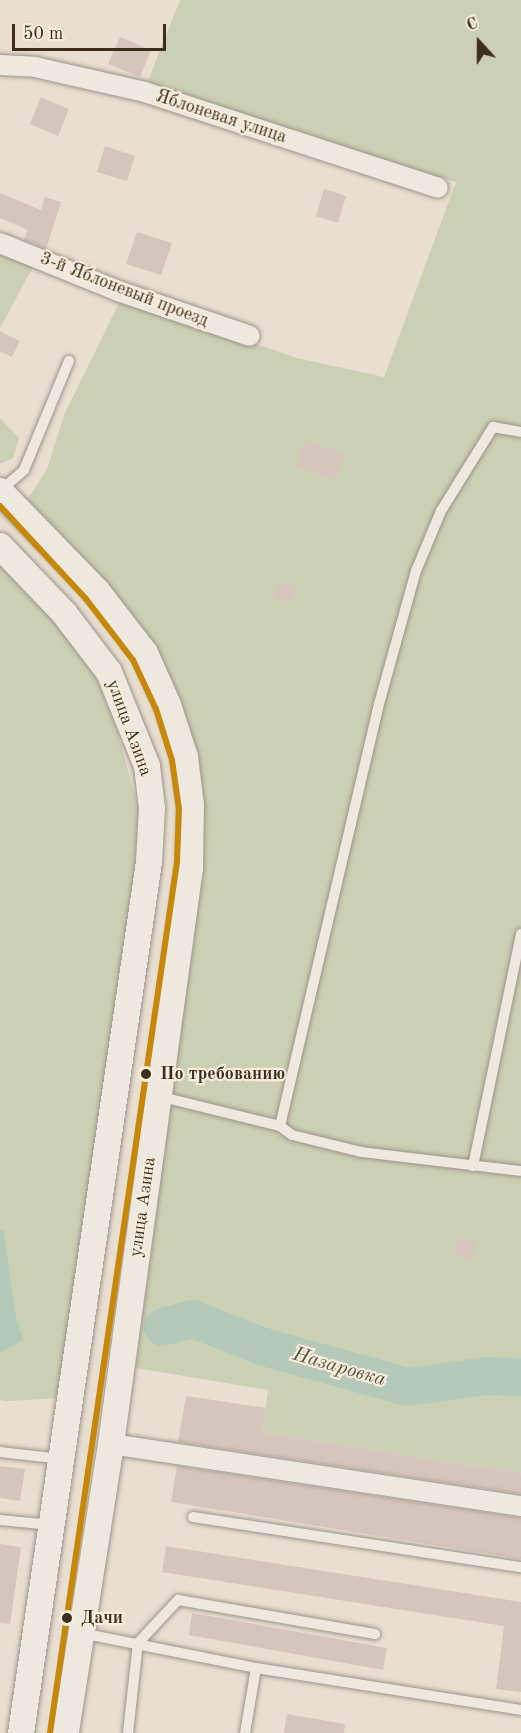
<!DOCTYPE html>
<meta charset="utf-8">
<style>
body{margin:0}
#map{position:relative;width:521px;height:1733px;overflow:hidden;background:#e8dfd0;font-family:"Old Standard TT",serif}
div>[style]{position:absolute}
[style*='--x']{left:calc(var(--x)*1px);top:calc(var(--y)*1px);width:calc(var(--w)*1px);rotate:calc(var(--a)*1deg)}
.green>*{inset:0;background:#ccd0b2}
.water>*{inset:0;background:#b4c9b9}
.river>*{height:38px;margin:-19px;padding:0 19px;transform-origin:19px;border-radius:19px;background:#b4c9b9}
.building>*{inset:0;background:#d5c6bb}
.roads{filter:drop-shadow(0 0 2px #9c958b) drop-shadow(0 0 2px #9c958b)}
.service>*{height:10px;margin:-5px;padding:0 5px;transform-origin:5px;border-radius:5px;background:#ede8e0}
.minor>*{height:20px;margin:-10px;padding:0 10px;transform-origin:10px;border-radius:10px;background:#ede8e0}
.tertiary>*{height:26px;margin:-13px;padding:0 13px;transform-origin:13px;border-radius:13px;background:#ede8e0}
.tram-1>*{height:6px;margin:-3px;padding:0 3px;transform-origin:3px;border-radius:3px;background:#c88807}
.dots>*{width:16px;height:16px;translate:-50% -50%;box-sizing:border-box;border:3px solid #f7ecda;border-radius:50%}
span{translate:-50% -50%;white-space:nowrap;text-align:center;line-height:1.15;-webkit-text-stroke:4.5px #f7ecda;paint-order:stroke}
.street-label{font-size:18px;color:#3d2e1b}
.stop-label{font-size:18px;color:#3d2e1b;font-weight:700}
.left{translate:0 -50%;text-align:left}
.water-label{font-size:20px;color:#555240;font-style:italic}
.north{position:absolute;left:449px;top:12px;width:60px;height:60px;-webkit-text-stroke:4px #f7ecda;paint-order:stroke;rotate:339deg;font-size:16px;font-weight:700;line-height:24px;text-align:center;color:#3d2e1b}
.north::after{content:'';display:block;margin:auto;width:21px;height:27px;background:#3d2e1b;clip-path:polygon(50% 0,100% 100%,50% 72%,0 100%)}
.scale{position:absolute;left:12px;top:24px;width:154px;height:27px;box-sizing:border-box;border:3px solid #3d2e1b;border-top:0;padding-left:8px;font-size:18px;line-height:21px;white-space:nowrap;color:#3d2e1b;-webkit-text-stroke:4px #f7ecda;paint-order:stroke}
</style>
<div id="map">
<div class="green">
<i style="clip-path:polygon(180px 0,521px 0,521px 1473px,262px 1432px,268px 1390px,136px 1368px,201px 872px,204px 828px,198px 781px,159px 654px,136px 620px,27px 500px,47px 469px,65px 413px,121px 299px,297px 358px,384px 377px,456px 182px,146px 86px)"></i>
<i style="clip-path:polygon(0 251px,34px 265px,0 328px)"></i>
<i style="clip-path:polygon(0 418px,19px 438px,13px 458px,0 464px)"></i>
<i style="clip-path:polygon(0 562px,62px 624px,97px 680px,116px 727px,138px 807px,137px 868px,63px 1398px,7px 1401px,0 1400px,0 1353px,24px 1340px,16px 1315px,4px 1231px,0 1230px)"></i>
</div>
<div class="water">
<i style="clip-path:polygon(0 1230px,4px 1231px,16px 1315px,24px 1340px,0 1353px)"></i>
</div>
<div class="river">
<i style="--x:163;--y:1327;--w:31;--a:-15"></i>
<i style="--x:193;--y:1319;--w:76;--a:21.5"></i>
<i style="--x:264;--y:1347;--w:149;--a:15.5"></i>
<i style="--x:408;--y:1387;--w:79;--a:-8"></i>
<i style="--x:486;--y:1376;--w:35;--a:2"></i>
</div>
<div class="building">
<i style="clip-path:polygon(120px 37px,151px 50px,140px 77px,108px 64px)"></i>
<i style="clip-path:polygon(41px 97px,69px 109px,58px 136px,30px 124px)"></i>
<i style="clip-path:polygon(105px 146px,135px 156px,127px 181px,97px 172px)"></i>
<i style="clip-path:polygon(324px 189px,346px 196px,338px 223px,316px 216px)"></i>
<i style="clip-path:polygon(0 193px,41px 210px,45px 197px,61px 202px,46px 249px,24px 240px,28px 230px,0 218px)"></i>
<i style="clip-path:polygon(137px 232px,172px 243px,161px 275px,126px 264px)"></i>
<i style="clip-path:polygon(0 331px,20px 341px,12px 357px,0 351px)"></i>
<i style="clip-path:polygon(305px 440px,345px 455px,336px 480px,296px 466px)"></i>
<i style="clip-path:polygon(277px 582px,296px 586px,292px 604px,273px 599px)"></i>
<i style="clip-path:polygon(458px 1237px,477px 1241px,473px 1260px,453px 1255px)"></i>
<i style="clip-path:polygon(186px 1396px,266px 1408px,262px 1432px,521px 1473px,521px 1494px,178px 1442px)"></i>
<i style="clip-path:polygon(0 1466px,25px 1469px,20px 1501px,0 1498px)"></i>
<i style="clip-path:polygon(177px 1466px,521px 1518px,521px 1559px,171px 1502px)"></i>
<i style="clip-path:polygon(0 1544px,21px 1547px,10px 1624px,0 1623px)"></i>
<i style="clip-path:polygon(166px 1546px,521px 1602px,521px 1692px,496px 1689px,504px 1626px,162px 1572px)"></i>
<i style="clip-path:polygon(192px 1613px,387px 1648px,383px 1670px,189px 1635px)"></i>
<i style="clip-path:polygon(287px 1714px,345px 1724px,344px 1733px,284px 1733px)"></i>
</div>
<div class="roads">
<div class="service">
<i style="--x:0;--y:491;--w:32;--a:-41"></i>
<i style="--x:24;--y:470;--w:118;--a:-67.6"></i>
<i style="--x:158;--y:1096;--w:126;--a:13.8"></i>
<i style="--x:280;--y:1126;--w:15;--a:37"></i>
<i style="--x:292;--y:1135;--w:71;--a:13.8"></i>
<i style="--x:361;--y:1152;--w:161;--a:6.8"></i>
<i style="--x:280;--y:1126;--w:433;--a:-76.8"></i>
<i style="--x:379;--y:704;--w:138;--a:-74.5"></i>
<i style="--x:416;--y:571;--w:65;--a:-67.4"></i>
<i style="--x:441;--y:511;--w:99;--a:-58.2"></i>
<i style="--x:493;--y:427;--w:28;--a:10"></i>
<i style="--x:473;--y:1166;--w:237;--a:-78.3"></i>
<i style="--x:0;--y:1452;--w:61;--a:6.5"></i>
<i style="--x:193;--y:1517;--w:332;--a:8.7"></i>
<i style="--x:0;--y:1520;--w:52;--a:5.5"></i>
<i style="--x:81;--y:1633;--w:178;--a:11.3"></i>
<i style="--x:256;--y:1668;--w:268;--a:9"></i>
<i style="--x:128;--y:1733;--w:91;--a:-83.7"></i>
<i style="--x:138;--y:1643;--w:59;--a:-47.1"></i>
<i style="--x:178;--y:1600;--w:200;--a:9.8"></i>
<i style="--x:245;--y:1733;--w:66;--a:-80.4"></i>
</div>
<div class="minor">
<i style="--x:0;--y:65;--w:35;--a:3"></i>
<i style="--x:35;--y:67;--w:113;--a:12.8"></i>
<i style="--x:145;--y:92;--w:308;--a:18.1"></i>
<i style="--x:0;--y:243;--w:127;--a:22.1"></i>
<i style="--x:118;--y:291;--w:139;--a:18.8"></i>
<i style="--x:111;--y:1444;--w:415;--a:8.6"></i>
</div>
<div class="tertiary">
<i style="--x:0;--y:491;--w:139;--a:45.9"></i>
<i style="--x:97;--y:591;--w:78;--a:52.3"></i>
<i style="--x:145;--y:653;--w:57;--a:66.1"></i>
<i style="--x:168;--y:705;--w:55;--a:71.9"></i>
<i style="--x:185;--y:757;--w:48;--a:82.9"></i>
<i style="--x:191;--y:805;--w:63;--a:90.9"></i>
<i style="--x:190;--y:868;--w:581;--a:97.81"></i>
<i style="--x:111;--y:1444;--w:292;--a:98.9"></i>
<i style="--x:0;--y:546;--w:93;--a:46.3"></i>
<i style="--x:64;--y:613;--w:74;--a:52.7"></i>
<i style="--x:109;--y:672;--w:101;--a:68"></i>
<i style="--x:147;--y:766;--w:42;--a:83.2"></i>
<i style="--x:152;--y:808;--w:54;--a:93.2"></i>
<i style="--x:149;--y:862;--w:880;--a:98.36"></i>
</div>
</div>
<div class="tram-1">
<i style="--x:0;--y:506;--w:127;--a:47.2"></i>
<i style="--x:86;--y:599;--w:77;--a:52.4"></i>
<i style="--x:133;--y:660;--w:54;--a:64.9"></i>
<i style="--x:156;--y:709;--w:53;--a:72.6"></i>
<i style="--x:172;--y:760;--w:49;--a:81.9"></i>
<i style="--x:179;--y:809;--w:53;--a:92.2"></i>
<i style="--x:177;--y:862;--w:880;--a:98.3"></i>
</div>
<div class="dots">
<i style="left:146px;top:1074px;background:#3d2e1b"></i>
<i style="left:67px;top:1618px;background:#3d2e1b"></i>
</div>
<div class="street-label">
<span style="left:221px;top:117px;rotate:18deg">Яблоневая улица</span>
<span style="left:124px;top:290px;rotate:21deg">3-й Яблоневый проезд</span>
<span style="left:129px;top:728px;rotate:70deg">улица Азина</span>
<span style="left:143px;top:1207px;rotate:-82deg">улица Азина</span>
</div>
<div class="stop-label">
<span class="left" style="left:160px;top:1074px">По требованию</span>
<span class="left" style="left:81px;top:1618px">Дачи</span>
</div>
<div class="water-label">
<span style="left:339px;top:1368px;rotate:16deg">Назаровка</span>
</div>
<div class="north">С</div>
<div class="scale">50 m</div>
</div>
